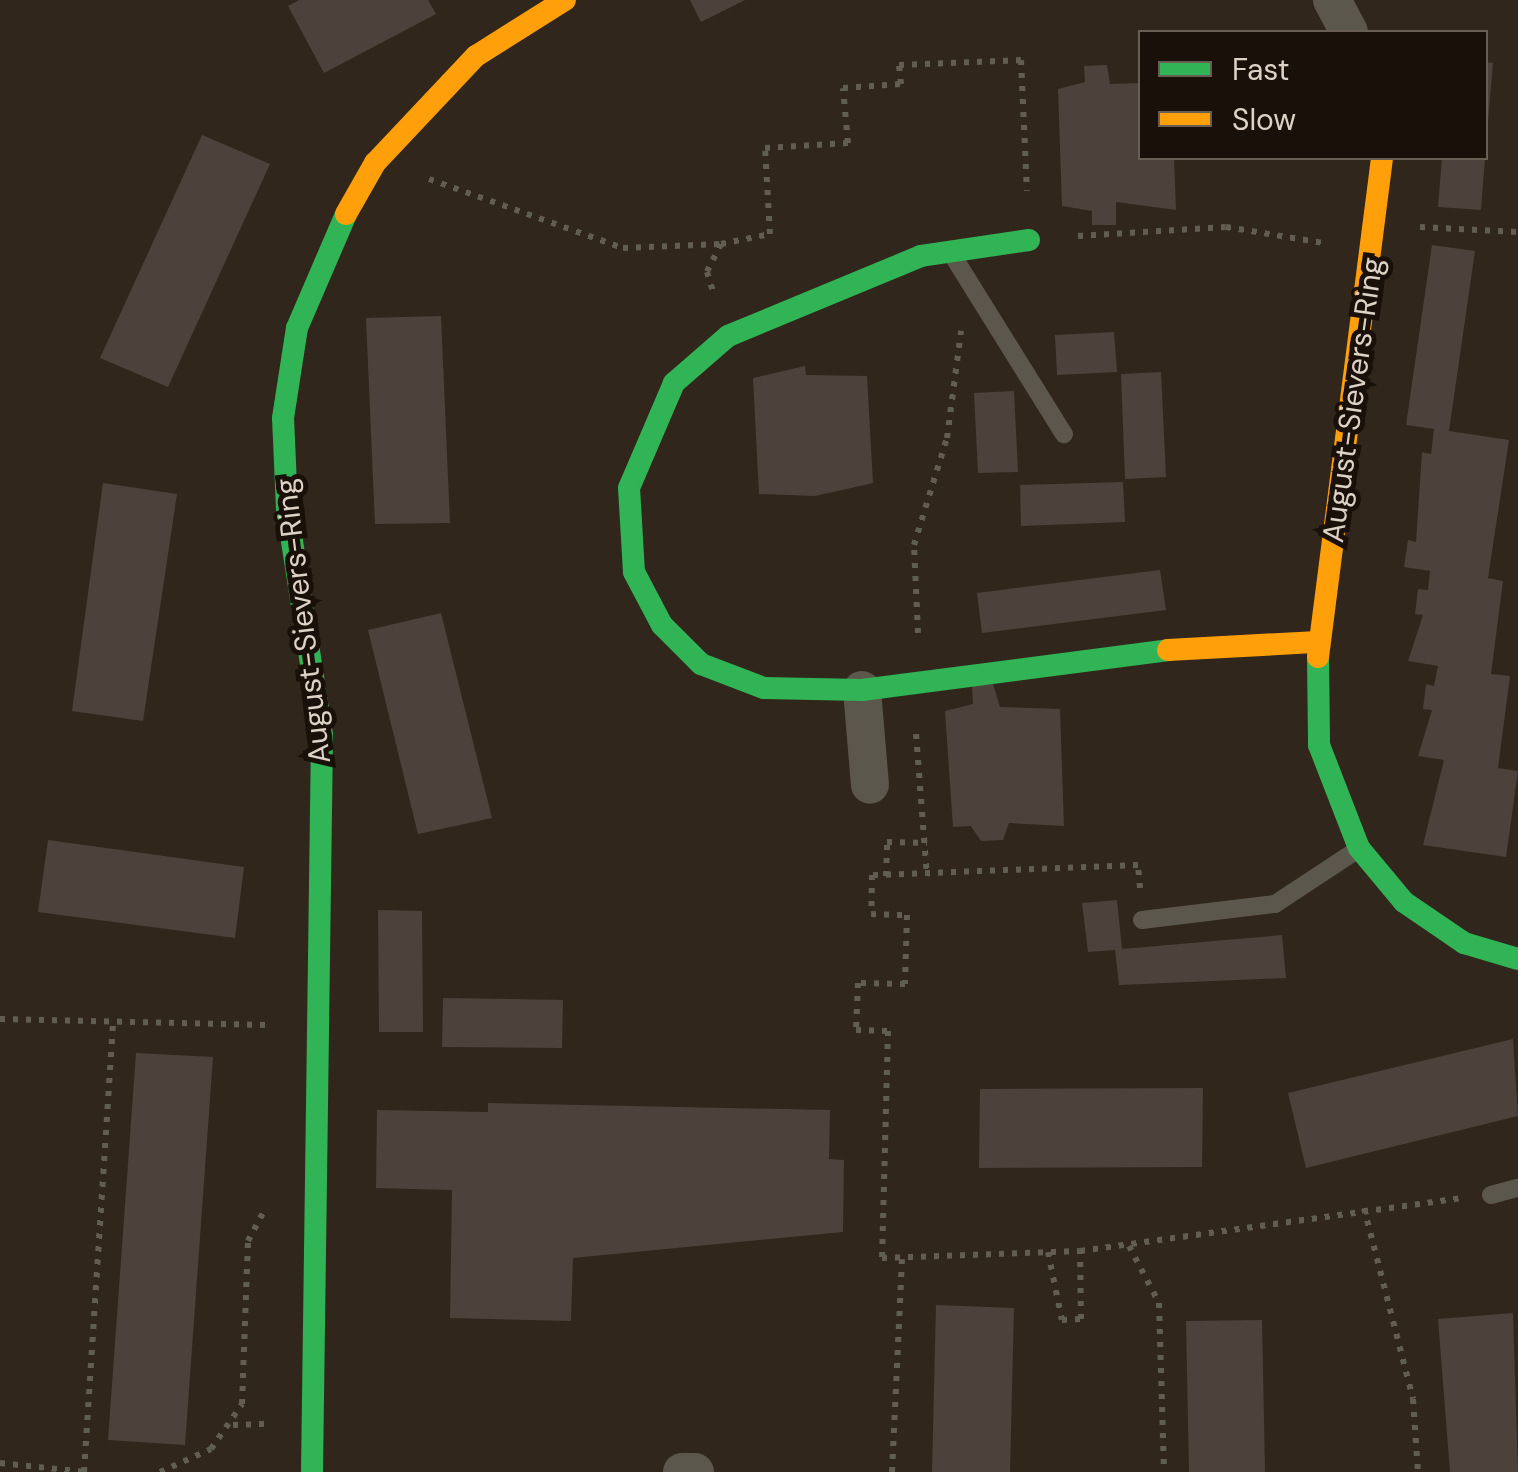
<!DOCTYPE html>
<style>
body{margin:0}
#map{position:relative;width:1518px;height:1472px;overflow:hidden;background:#30261b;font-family:"DM Sans",sans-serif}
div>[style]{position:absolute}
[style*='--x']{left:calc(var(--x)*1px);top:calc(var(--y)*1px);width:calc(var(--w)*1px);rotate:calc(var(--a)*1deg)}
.building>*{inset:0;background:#4c423b}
.path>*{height:6px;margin-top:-3px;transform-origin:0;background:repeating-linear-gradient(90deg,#625d53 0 5px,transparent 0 13px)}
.lane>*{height:18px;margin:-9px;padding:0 9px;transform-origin:9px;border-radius:9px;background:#5c574c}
.street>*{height:38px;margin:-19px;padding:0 19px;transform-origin:19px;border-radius:19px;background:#5c574c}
.fast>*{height:22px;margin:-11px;padding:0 11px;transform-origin:11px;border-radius:11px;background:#30b455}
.slow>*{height:22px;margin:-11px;padding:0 11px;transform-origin:11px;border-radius:11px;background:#ff9f0a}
span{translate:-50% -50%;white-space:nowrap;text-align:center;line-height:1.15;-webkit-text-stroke:10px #191109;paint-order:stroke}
.street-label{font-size:30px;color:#ded1c5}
.legend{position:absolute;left:1138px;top:30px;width:350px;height:130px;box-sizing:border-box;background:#191109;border:2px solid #685e54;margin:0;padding:12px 18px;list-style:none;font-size:30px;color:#ded1c5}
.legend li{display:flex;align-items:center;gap:20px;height:50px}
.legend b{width:50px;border:2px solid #685e54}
</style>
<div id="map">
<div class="building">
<i style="clip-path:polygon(299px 0,428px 0,436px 14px,324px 73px,288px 6px)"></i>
<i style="clip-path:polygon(690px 0,745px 0,701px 22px)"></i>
<i style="clip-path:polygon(1486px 62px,1493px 63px,1488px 121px,1486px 121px)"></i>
<i style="clip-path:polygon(1107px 65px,1110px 84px,1140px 83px,1140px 158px,1174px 158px,1176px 210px,1116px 202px,1116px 225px,1092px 225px,1092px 211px,1062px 206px,1058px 89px,1085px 82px,1084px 66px)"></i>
<i style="clip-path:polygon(202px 135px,270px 164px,168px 387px,100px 358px)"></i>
<i style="clip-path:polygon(1442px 158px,1485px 158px,1481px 210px,1438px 207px)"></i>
<i style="clip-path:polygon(1432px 245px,1475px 251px,1449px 431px,1509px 440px,1488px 578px,1503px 581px,1491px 674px,1510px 676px,1498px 768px,1518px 771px,1506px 857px,1423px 845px,1444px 760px,1418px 756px,1432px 710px,1423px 709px,1426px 684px,1434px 686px,1438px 666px,1408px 661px,1423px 615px,1415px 614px,1418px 589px,1428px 590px,1430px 571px,1404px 567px,1408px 540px,1416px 542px,1422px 452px,1431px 454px,1434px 429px,1406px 425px)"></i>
<i style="clip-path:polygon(441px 316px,450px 523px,375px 524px,366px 318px)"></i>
<i style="clip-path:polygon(1114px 332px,1117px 372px,1057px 375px,1055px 335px)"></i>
<i style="clip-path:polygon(805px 366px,806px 375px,867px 376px,873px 483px,815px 496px,759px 494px,753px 378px)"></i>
<i style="clip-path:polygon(1161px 372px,1166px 477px,1125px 479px,1121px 374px)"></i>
<i style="clip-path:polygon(1014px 391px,1018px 472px,978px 473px,974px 393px)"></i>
<i style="clip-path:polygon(1123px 482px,1125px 522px,1021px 526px,1020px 485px)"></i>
<i style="clip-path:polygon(103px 483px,177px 494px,143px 721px,72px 711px)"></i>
<i style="clip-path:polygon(1160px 570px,1166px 610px,982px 633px,977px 593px)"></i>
<i style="clip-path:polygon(441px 613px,492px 818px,418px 834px,368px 630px)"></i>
<i style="clip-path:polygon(993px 684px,1000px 707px,1060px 709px,1064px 826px,1009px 823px,1003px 840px,981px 841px,971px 826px,953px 827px,945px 711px,973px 704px,972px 686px)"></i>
<i style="clip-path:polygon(48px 840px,244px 867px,235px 938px,38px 912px)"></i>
<i style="clip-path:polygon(1117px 900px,1122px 949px,1282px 935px,1286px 978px,1119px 985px,1115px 950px,1088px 952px,1082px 903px)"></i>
<i style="clip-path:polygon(378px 910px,422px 911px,423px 1032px,379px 1032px)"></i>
<i style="clip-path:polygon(443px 998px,563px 1000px,562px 1048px,442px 1047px)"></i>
<i style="clip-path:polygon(1513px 1039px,1518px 1116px,1306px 1168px,1288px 1093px)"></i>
<i style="clip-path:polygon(136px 1053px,213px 1057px,185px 1445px,108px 1440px)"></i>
<i style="clip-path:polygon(1203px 1088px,1202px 1167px,979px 1168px,980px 1089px)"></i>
<i style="clip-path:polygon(488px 1103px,830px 1110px,829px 1159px,844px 1160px,843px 1232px,573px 1258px,571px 1321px,450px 1318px,452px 1190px,376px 1188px,377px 1110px,488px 1112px)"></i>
<i style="clip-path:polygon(936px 1305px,1014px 1308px,1010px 1472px,932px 1472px)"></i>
<i style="clip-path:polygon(1513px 1313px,1518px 1472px,1450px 1472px,1438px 1319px)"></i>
<i style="clip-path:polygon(1262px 1320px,1265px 1472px,1189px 1472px,1186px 1321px)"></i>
</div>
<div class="path">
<i style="--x:429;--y:179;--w:206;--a:19.6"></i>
<i style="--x:623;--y:248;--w:98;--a:-2.3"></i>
<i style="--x:721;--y:244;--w:31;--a:117"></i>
<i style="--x:707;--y:272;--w:21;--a:73"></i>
<i style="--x:1420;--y:227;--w:98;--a:2.9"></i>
<i style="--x:1078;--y:236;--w:148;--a:-3.5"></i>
<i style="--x:1226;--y:227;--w:99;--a:9.3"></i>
<i style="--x:721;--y:244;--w:50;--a:-11.5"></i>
<i style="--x:770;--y:234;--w:86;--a:-93.3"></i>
<i style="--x:765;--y:148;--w:83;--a:-3.4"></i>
<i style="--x:848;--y:143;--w:55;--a:-95.2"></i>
<i style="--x:843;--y:88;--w:58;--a:-3.9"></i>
<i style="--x:901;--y:84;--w:19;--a:-96"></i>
<i style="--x:899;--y:65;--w:122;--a:-2.3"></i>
<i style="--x:1021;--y:60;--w:131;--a:87.4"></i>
<i style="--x:918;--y:633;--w:88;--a:-92.6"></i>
<i style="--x:914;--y:545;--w:112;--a:-72.9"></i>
<i style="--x:947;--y:438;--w:108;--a:-82.5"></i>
<i style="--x:916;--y:734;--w:143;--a:85.6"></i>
<i style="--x:886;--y:876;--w:34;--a:-88"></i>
<i style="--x:887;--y:842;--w:40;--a:1.4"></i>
<i style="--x:1140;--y:888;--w:23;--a:-95"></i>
<i style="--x:1138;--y:865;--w:266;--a:177.8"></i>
<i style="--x:872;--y:875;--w:39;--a:91"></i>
<i style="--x:871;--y:914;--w:36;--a:2"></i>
<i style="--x:907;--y:915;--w:69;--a:91.7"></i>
<i style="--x:905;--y:984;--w:47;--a:-178.8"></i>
<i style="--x:858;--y:983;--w:47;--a:92.4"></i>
<i style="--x:856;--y:1030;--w:32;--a:2"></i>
<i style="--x:888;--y:1031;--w:227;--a:91.5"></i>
<i style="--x:882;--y:1258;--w:198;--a:-2"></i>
<i style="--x:1080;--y:1251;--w:384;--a:-7.9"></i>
<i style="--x:0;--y:1019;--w:269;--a:1.3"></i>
<i style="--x:1364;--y:1208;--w:197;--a:75.6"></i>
<i style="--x:1413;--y:1399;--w:73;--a:86.1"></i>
<i style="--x:1129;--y:1246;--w:64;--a:62.2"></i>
<i style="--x:1159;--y:1303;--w:169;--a:88.3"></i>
<i style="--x:1048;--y:1252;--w:69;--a:78.4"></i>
<i style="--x:1062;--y:1320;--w:19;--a:-3"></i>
<i style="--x:1081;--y:1319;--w:68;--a:-90.8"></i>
<i style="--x:233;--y:1425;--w:34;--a:-2"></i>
<i style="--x:0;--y:1463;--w:86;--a:6"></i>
<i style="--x:84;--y:1472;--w:452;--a:-86.3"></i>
<i style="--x:160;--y:1472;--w:56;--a:-24.3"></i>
<i style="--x:211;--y:1449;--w:55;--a:-55.4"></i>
<i style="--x:242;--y:1404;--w:163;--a:-87.9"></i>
<i style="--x:248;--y:1241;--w:34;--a:-62"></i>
<i style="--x:892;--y:1472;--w:213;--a:-87.3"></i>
</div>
<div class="lane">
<i style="--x:953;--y:256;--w:210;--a:58.1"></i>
<i style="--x:1142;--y:920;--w:134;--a:-6.9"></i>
<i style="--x:1275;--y:904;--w:95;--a:-33.4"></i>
<i style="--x:1491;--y:1195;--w:28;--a:-15"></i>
</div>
<div class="street">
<i style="--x:1332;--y:0;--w:36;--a:62"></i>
<i style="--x:862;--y:690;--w:95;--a:85.2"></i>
<i style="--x:682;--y:1472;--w:13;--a:0"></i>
</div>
<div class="fast">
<i style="--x:1029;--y:240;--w:109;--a:171.6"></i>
<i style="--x:921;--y:256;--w:209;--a:157.5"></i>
<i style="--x:728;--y:336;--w:72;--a:139"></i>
<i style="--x:674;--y:383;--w:114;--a:113.2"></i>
<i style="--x:629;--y:488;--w:84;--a:86.6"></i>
<i style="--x:634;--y:572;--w:60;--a:62.2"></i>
<i style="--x:662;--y:625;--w:55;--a:45"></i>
<i style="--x:701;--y:664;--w:67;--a:20.9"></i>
<i style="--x:764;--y:688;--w:98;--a:1.2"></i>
<i style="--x:862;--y:690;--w:309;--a:-7.4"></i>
<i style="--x:1318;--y:657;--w:88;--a:89.3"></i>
<i style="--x:1319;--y:745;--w:110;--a:68.8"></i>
<i style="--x:1359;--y:848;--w:70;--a:50.2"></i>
<i style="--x:1404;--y:902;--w:73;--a:34.3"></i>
<i style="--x:1464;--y:943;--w:56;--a:16.5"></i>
<i style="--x:312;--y:1472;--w:737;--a:-89.22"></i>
<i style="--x:322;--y:735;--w:229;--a:-98.8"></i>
<i style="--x:287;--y:509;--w:91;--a:-92.5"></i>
<i style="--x:283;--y:418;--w:91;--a:-81.2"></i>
<i style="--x:297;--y:328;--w:124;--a:-66.7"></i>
</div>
<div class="slow">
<i style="--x:346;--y:214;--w:59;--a:-60.4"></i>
<i style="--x:375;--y:163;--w:147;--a:-46.7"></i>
<i style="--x:476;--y:56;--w:105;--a:-32.2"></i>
<i style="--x:1168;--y:650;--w:150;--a:-3.1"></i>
<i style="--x:1318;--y:657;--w:503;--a:-82.69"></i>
</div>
<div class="street-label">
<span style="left:1353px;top:400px;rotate:-82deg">August-Sievers-Ring</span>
<span style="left:303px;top:621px;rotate:-97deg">August-Sievers-Ring</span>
</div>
<ul class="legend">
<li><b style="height:12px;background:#30b455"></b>Fast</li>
<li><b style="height:12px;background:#ff9f0a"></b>Slow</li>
</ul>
</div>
